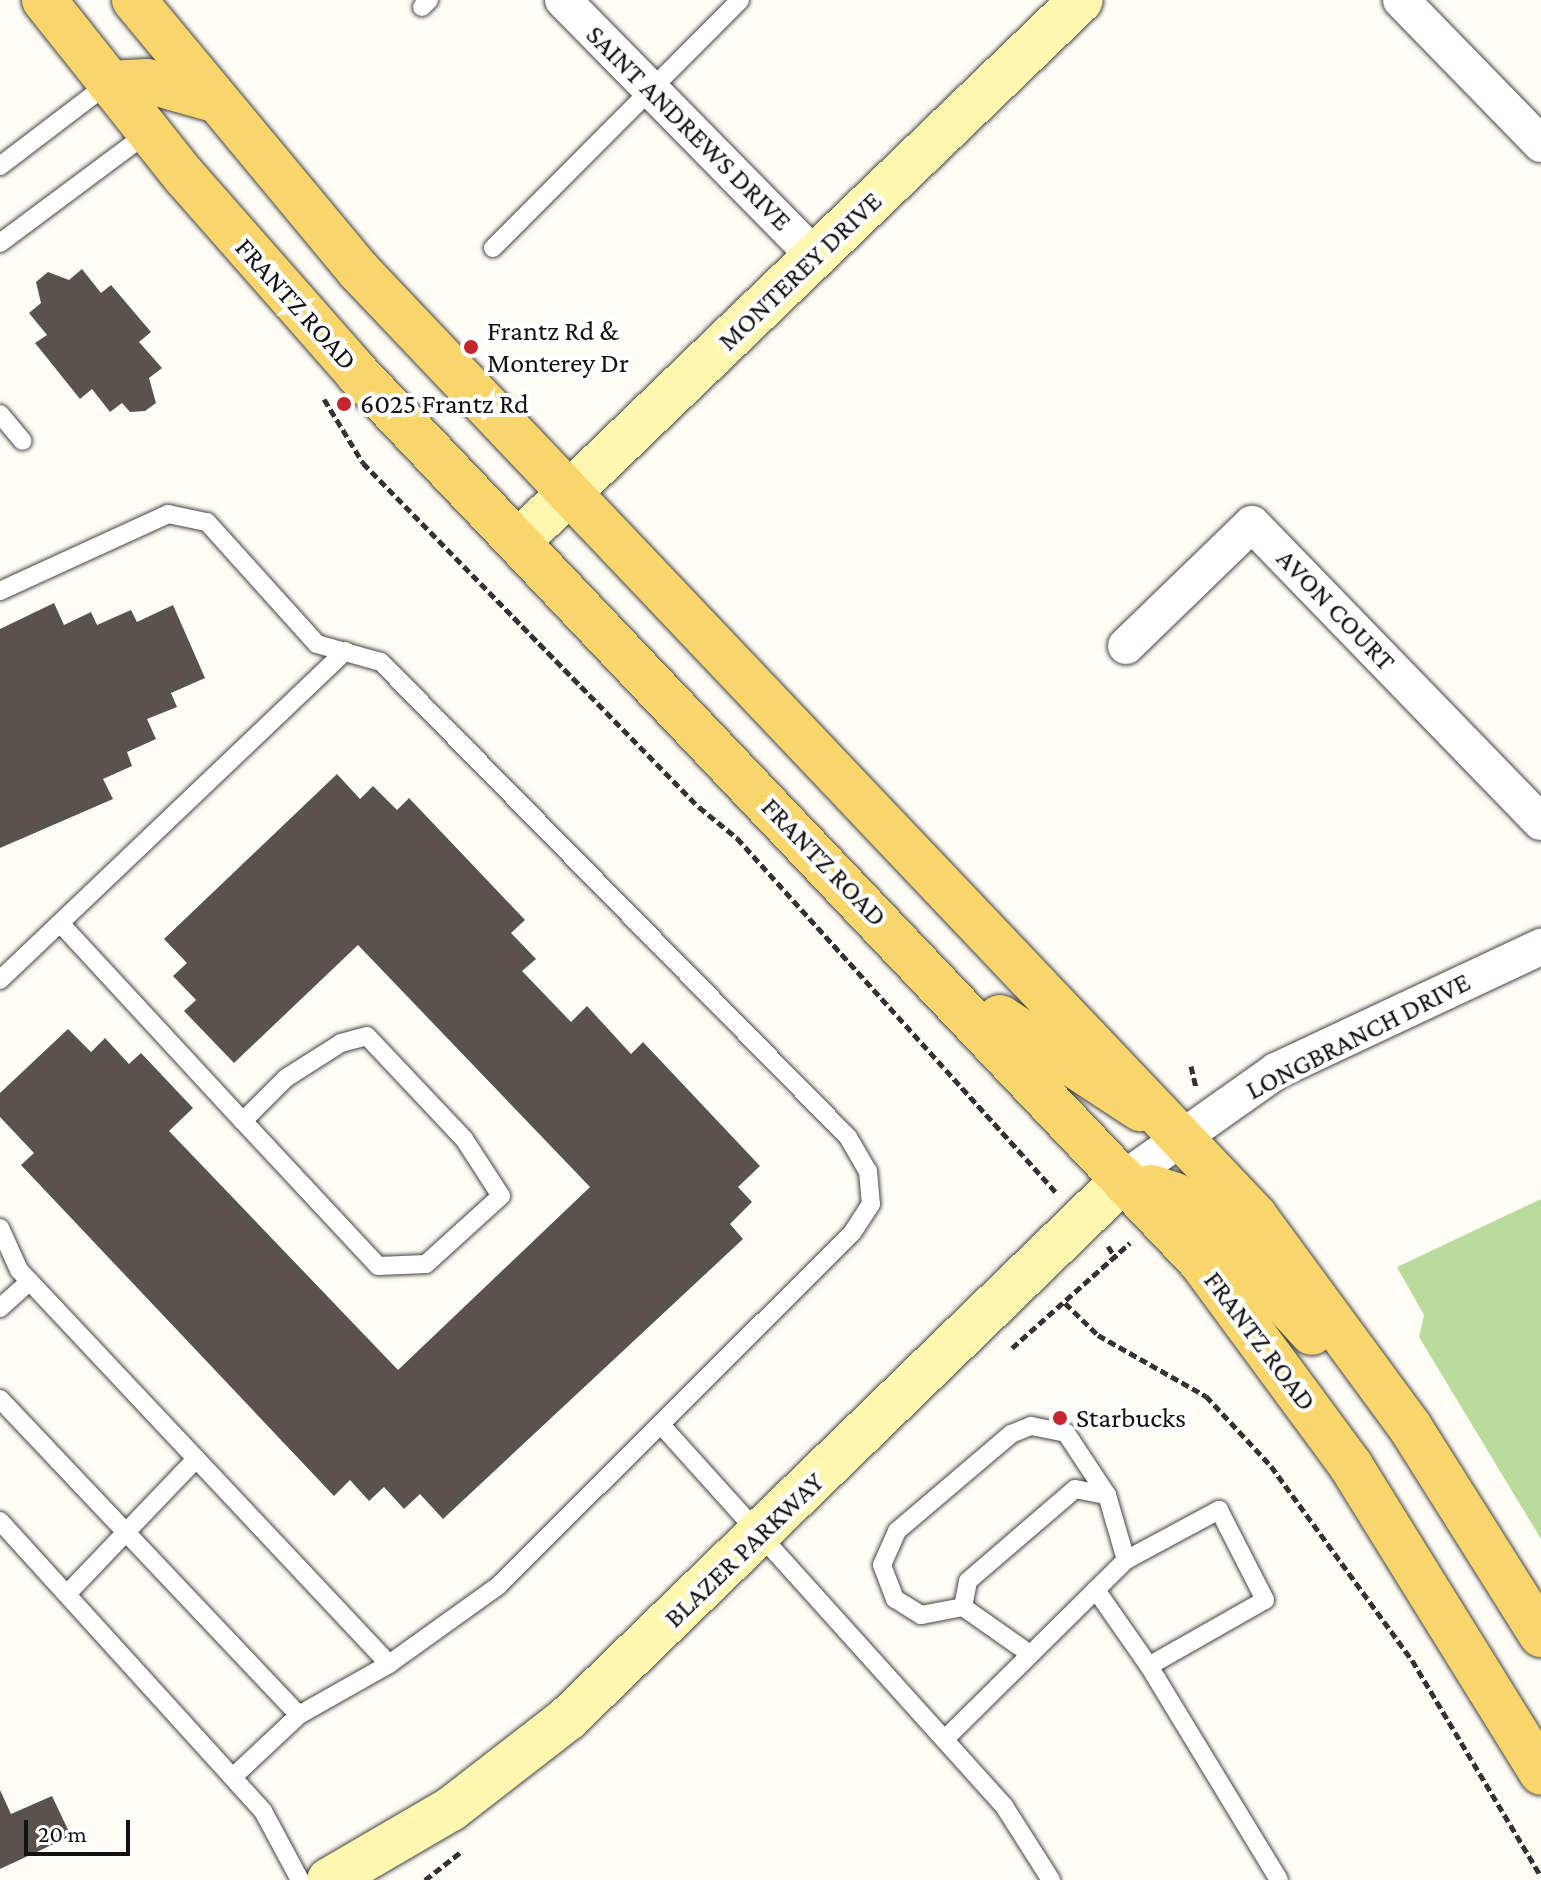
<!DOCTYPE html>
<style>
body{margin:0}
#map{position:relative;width:1541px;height:1880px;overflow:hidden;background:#fffdf5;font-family:"Crimson Pro",serif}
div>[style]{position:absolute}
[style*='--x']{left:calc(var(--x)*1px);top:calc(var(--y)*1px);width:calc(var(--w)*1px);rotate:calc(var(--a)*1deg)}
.forest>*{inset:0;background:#b9dc9c}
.building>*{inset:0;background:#5a524d}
.path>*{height:5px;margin-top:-2.5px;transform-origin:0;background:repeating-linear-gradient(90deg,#333 0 8px,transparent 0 12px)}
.roads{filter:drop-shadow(0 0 2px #444) drop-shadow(0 0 2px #444)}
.lane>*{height:18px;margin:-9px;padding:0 9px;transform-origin:9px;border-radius:9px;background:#fff}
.street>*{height:36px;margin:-18px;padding:0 18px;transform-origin:18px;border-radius:18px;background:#fff}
.secondary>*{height:44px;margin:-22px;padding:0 22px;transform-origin:22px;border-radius:22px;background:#fff6b0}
.primary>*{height:44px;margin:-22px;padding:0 22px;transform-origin:22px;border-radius:22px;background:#f9d66b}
.dots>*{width:22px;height:22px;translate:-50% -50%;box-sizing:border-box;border:4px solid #fff;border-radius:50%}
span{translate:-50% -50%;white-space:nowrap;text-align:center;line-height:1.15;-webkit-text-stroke:8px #fff;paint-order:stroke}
.street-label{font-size:28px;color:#111}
.poi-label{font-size:28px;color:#111}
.left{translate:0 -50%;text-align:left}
.scale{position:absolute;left:24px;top:1820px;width:106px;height:36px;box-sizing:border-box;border:4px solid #111;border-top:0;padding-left:10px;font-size:24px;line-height:28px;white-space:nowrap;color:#111;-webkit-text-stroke:6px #fff;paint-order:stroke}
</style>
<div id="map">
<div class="forest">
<i style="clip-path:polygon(1541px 1199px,1541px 1539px,1419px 1337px,1424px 1315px,1397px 1267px)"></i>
</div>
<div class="building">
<i style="clip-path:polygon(82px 269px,101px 293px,111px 285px,151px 332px,139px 342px,162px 368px,149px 378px,156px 403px,145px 411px,130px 412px,122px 403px,110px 412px,92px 389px,80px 399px,35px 343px,47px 335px,29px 313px,41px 303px,36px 282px,48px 272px,69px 280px)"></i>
<i style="clip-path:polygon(54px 603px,64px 625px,91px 612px,97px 625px,131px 610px,137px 622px,173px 605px,205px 678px,171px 693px,177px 707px,147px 719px,156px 739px,127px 752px,132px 766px,103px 779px,113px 799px,0 848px,0 629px)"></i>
<i style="clip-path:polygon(337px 774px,360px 799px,373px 786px,397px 810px,409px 798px,525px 920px,511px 933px,536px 959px,522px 971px,571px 1022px,587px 1006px,631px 1054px,643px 1042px,760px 1166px,738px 1187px,752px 1202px,730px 1224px,743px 1239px,443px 1519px,420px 1494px,404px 1509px,384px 1487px,369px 1501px,350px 1480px,334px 1496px,21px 1165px,34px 1153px,0 1117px,0 1093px,68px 1029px,91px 1052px,105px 1038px,129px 1064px,141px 1053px,193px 1108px,169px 1131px,398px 1370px,590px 1187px,358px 945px,234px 1063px,184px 1011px,196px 1000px,173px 976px,187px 963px,164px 939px)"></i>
<i style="clip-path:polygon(0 1790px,11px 1814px,52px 1796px,71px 1836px,0 1869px)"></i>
</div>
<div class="path">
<i style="--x:324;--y:399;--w:75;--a:58.6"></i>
<i style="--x:363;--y:463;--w:481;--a:45.7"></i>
<i style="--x:699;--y:807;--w:49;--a:39.2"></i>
<i style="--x:737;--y:838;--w:478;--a:48"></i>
<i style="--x:1191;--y:1066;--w:22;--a:77"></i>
<i style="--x:1108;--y:1246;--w:15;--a:58"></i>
<i style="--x:1065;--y:1303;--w:46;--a:44.1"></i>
<i style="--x:1098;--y:1335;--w:124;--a:29.5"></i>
<i style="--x:1206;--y:1396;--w:96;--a:47.1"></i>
<i style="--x:1271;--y:1466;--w:240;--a:54"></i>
<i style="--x:1412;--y:1660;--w:252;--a:59.2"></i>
<i style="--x:1012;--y:1348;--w:158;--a:-41.7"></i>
<i style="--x:425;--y:1880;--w:47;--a:-38.1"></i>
</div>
<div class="roads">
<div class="lane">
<i style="--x:422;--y:7;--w:10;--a:-45"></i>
<i style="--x:0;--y:166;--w:137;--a:-37.3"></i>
<i style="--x:0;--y:243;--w:186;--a:-36.7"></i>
<i style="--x:493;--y:248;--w:350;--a:-45.1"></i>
<i style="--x:0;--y:414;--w:35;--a:50"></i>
<i style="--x:0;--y:591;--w:185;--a:-24.6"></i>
<i style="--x:168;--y:514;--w:40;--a:12"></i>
<i style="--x:207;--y:522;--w:164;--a:48"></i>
<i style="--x:317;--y:644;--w:66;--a:15.7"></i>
<i style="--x:381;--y:662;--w:666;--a:45.49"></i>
<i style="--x:848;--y:1137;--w:39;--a:60"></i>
<i style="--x:868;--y:1171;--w:33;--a:85"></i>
<i style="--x:871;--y:1204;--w:33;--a:123"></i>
<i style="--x:853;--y:1232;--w:501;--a:135.08"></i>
<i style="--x:498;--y:1586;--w:134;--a:144.4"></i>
<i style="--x:389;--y:1664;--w:540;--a:-133.2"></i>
<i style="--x:19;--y:1270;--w:46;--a:-114.3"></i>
<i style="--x:60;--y:923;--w:270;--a:47.3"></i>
<i style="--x:243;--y:1121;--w:198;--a:47"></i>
<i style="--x:378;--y:1266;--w:48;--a:-2.4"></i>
<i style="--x:426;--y:1264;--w:101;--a:-42.2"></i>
<i style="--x:501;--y:1196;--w:68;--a:-123"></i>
<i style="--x:464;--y:1139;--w:141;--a:-133.3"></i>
<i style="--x:367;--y:1036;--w:27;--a:165"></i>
<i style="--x:341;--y:1043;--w:65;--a:147.5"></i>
<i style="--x:286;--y:1078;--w:61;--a:135"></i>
<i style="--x:0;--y:980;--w:477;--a:-43.6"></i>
<i style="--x:0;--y:1308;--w:39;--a:-42"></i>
<i style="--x:0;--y:1399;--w:435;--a:46.6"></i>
<i style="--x:299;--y:1715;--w:91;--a:136.8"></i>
<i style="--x:663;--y:1427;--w:510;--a:48.02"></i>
<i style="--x:1004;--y:1806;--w:88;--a:57.6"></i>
<i style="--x:0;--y:1521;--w:391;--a:47.8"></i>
<i style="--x:263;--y:1811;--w:78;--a:61.8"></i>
<i style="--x:67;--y:1594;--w:187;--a:-46.3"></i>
<i style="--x:963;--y:1607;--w:26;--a:-79"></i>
<i style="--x:968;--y:1581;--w:141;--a:-40.7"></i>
<i style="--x:1075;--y:1489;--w:33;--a:11"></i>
<i style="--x:1030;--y:1654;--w:82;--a:-145"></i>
<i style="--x:963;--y:1607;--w:43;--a:169.2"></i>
<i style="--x:921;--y:1615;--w:31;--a:-148"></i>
<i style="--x:895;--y:1599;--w:36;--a:-111"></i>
<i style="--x:882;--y:1565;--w:37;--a:-66"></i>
<i style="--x:897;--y:1531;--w:150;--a:-40.4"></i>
<i style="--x:1011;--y:1434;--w:22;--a:-22"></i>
<i style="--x:1031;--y:1426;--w:36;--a:11"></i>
<i style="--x:1066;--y:1433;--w:74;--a:56.5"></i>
<i style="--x:1107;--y:1495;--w:68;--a:73.7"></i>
<i style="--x:1149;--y:1666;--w:250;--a:58.7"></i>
<i style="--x:299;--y:1715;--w:103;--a:-29.5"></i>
<i style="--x:945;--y:1739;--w:255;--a:-44.7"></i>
<i style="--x:1126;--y:1560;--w:106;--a:-28.3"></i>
<i style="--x:1219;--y:1510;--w:101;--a:62.9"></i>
<i style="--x:1265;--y:1600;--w:133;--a:150.4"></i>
<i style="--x:1149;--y:1666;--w:93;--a:-124.9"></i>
</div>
<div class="street">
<i style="--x:563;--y:0;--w:359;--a:45.5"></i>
<i style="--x:1401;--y:0;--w:201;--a:45.8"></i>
<i style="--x:1126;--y:646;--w:175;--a:-44.1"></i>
<i style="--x:1252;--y:524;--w:415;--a:45.9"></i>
<i style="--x:1125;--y:1178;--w:185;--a:-35.3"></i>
<i style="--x:1276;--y:1071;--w:293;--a:-25.1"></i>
</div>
<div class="secondary">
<i style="--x:518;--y:542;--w:781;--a:-43.91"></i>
<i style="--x:329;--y:1880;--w:141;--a:-30.2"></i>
<i style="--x:451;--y:1809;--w:147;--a:-37.8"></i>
<i style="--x:567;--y:1719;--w:777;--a:-44.11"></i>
</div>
<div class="primary">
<i style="--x:44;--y:0;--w:226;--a:51.5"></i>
<i style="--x:185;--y:177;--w:261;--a:48.7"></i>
<i style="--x:357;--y:373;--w:1224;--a:46.49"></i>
<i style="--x:1200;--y:1261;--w:255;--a:53.6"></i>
<i style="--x:1351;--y:1466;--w:361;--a:58.2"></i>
<i style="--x:134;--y:0;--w:352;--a:50.3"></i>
<i style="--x:359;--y:271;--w:1302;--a:46.52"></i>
<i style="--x:1255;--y:1216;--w:262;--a:53.7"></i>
<i style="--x:1410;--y:1427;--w:246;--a:57.8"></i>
<i style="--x:109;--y:83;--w:38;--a:-3"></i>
<i style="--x:147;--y:81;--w:70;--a:15.8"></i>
<i style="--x:1000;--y:1017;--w:168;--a:33.3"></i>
<i style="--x:1151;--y:1187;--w:25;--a:18"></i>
<i style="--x:1175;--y:1195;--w:65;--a:40.6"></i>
<i style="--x:1224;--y:1237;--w:130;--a:47.5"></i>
</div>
</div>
<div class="dots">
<i style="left:471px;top:347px;background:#c4262e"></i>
<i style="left:344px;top:404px;background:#c4262e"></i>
<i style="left:1060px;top:1418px;background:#c4262e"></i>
</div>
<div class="street-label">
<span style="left:689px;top:128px;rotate:45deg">SAINT ANDREWS DRIVE</span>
<span style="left:800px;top:271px;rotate:-44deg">MONTEREY DRIVE</span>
<span style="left:296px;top:304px;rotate:48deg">FRANTZ ROAD</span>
<span style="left:1336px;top:610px;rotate:46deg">AVON COURT</span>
<span style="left:824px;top:862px;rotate:46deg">FRANTZ ROAD</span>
<span style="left:1358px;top:1036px;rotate:-27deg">LONGBRANCH DRIVE</span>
<span style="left:1260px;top:1341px;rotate:53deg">FRANTZ ROAD</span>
<span style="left:744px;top:1550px;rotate:-44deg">BLAZER PARKWAY</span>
</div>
<div class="poi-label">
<span class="left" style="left:487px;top:347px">Frantz Rd &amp;<br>Monterey Dr</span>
<span class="left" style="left:360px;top:404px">6025 Frantz Rd</span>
<span class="left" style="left:1076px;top:1418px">Starbucks</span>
</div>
<div class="scale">20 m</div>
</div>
